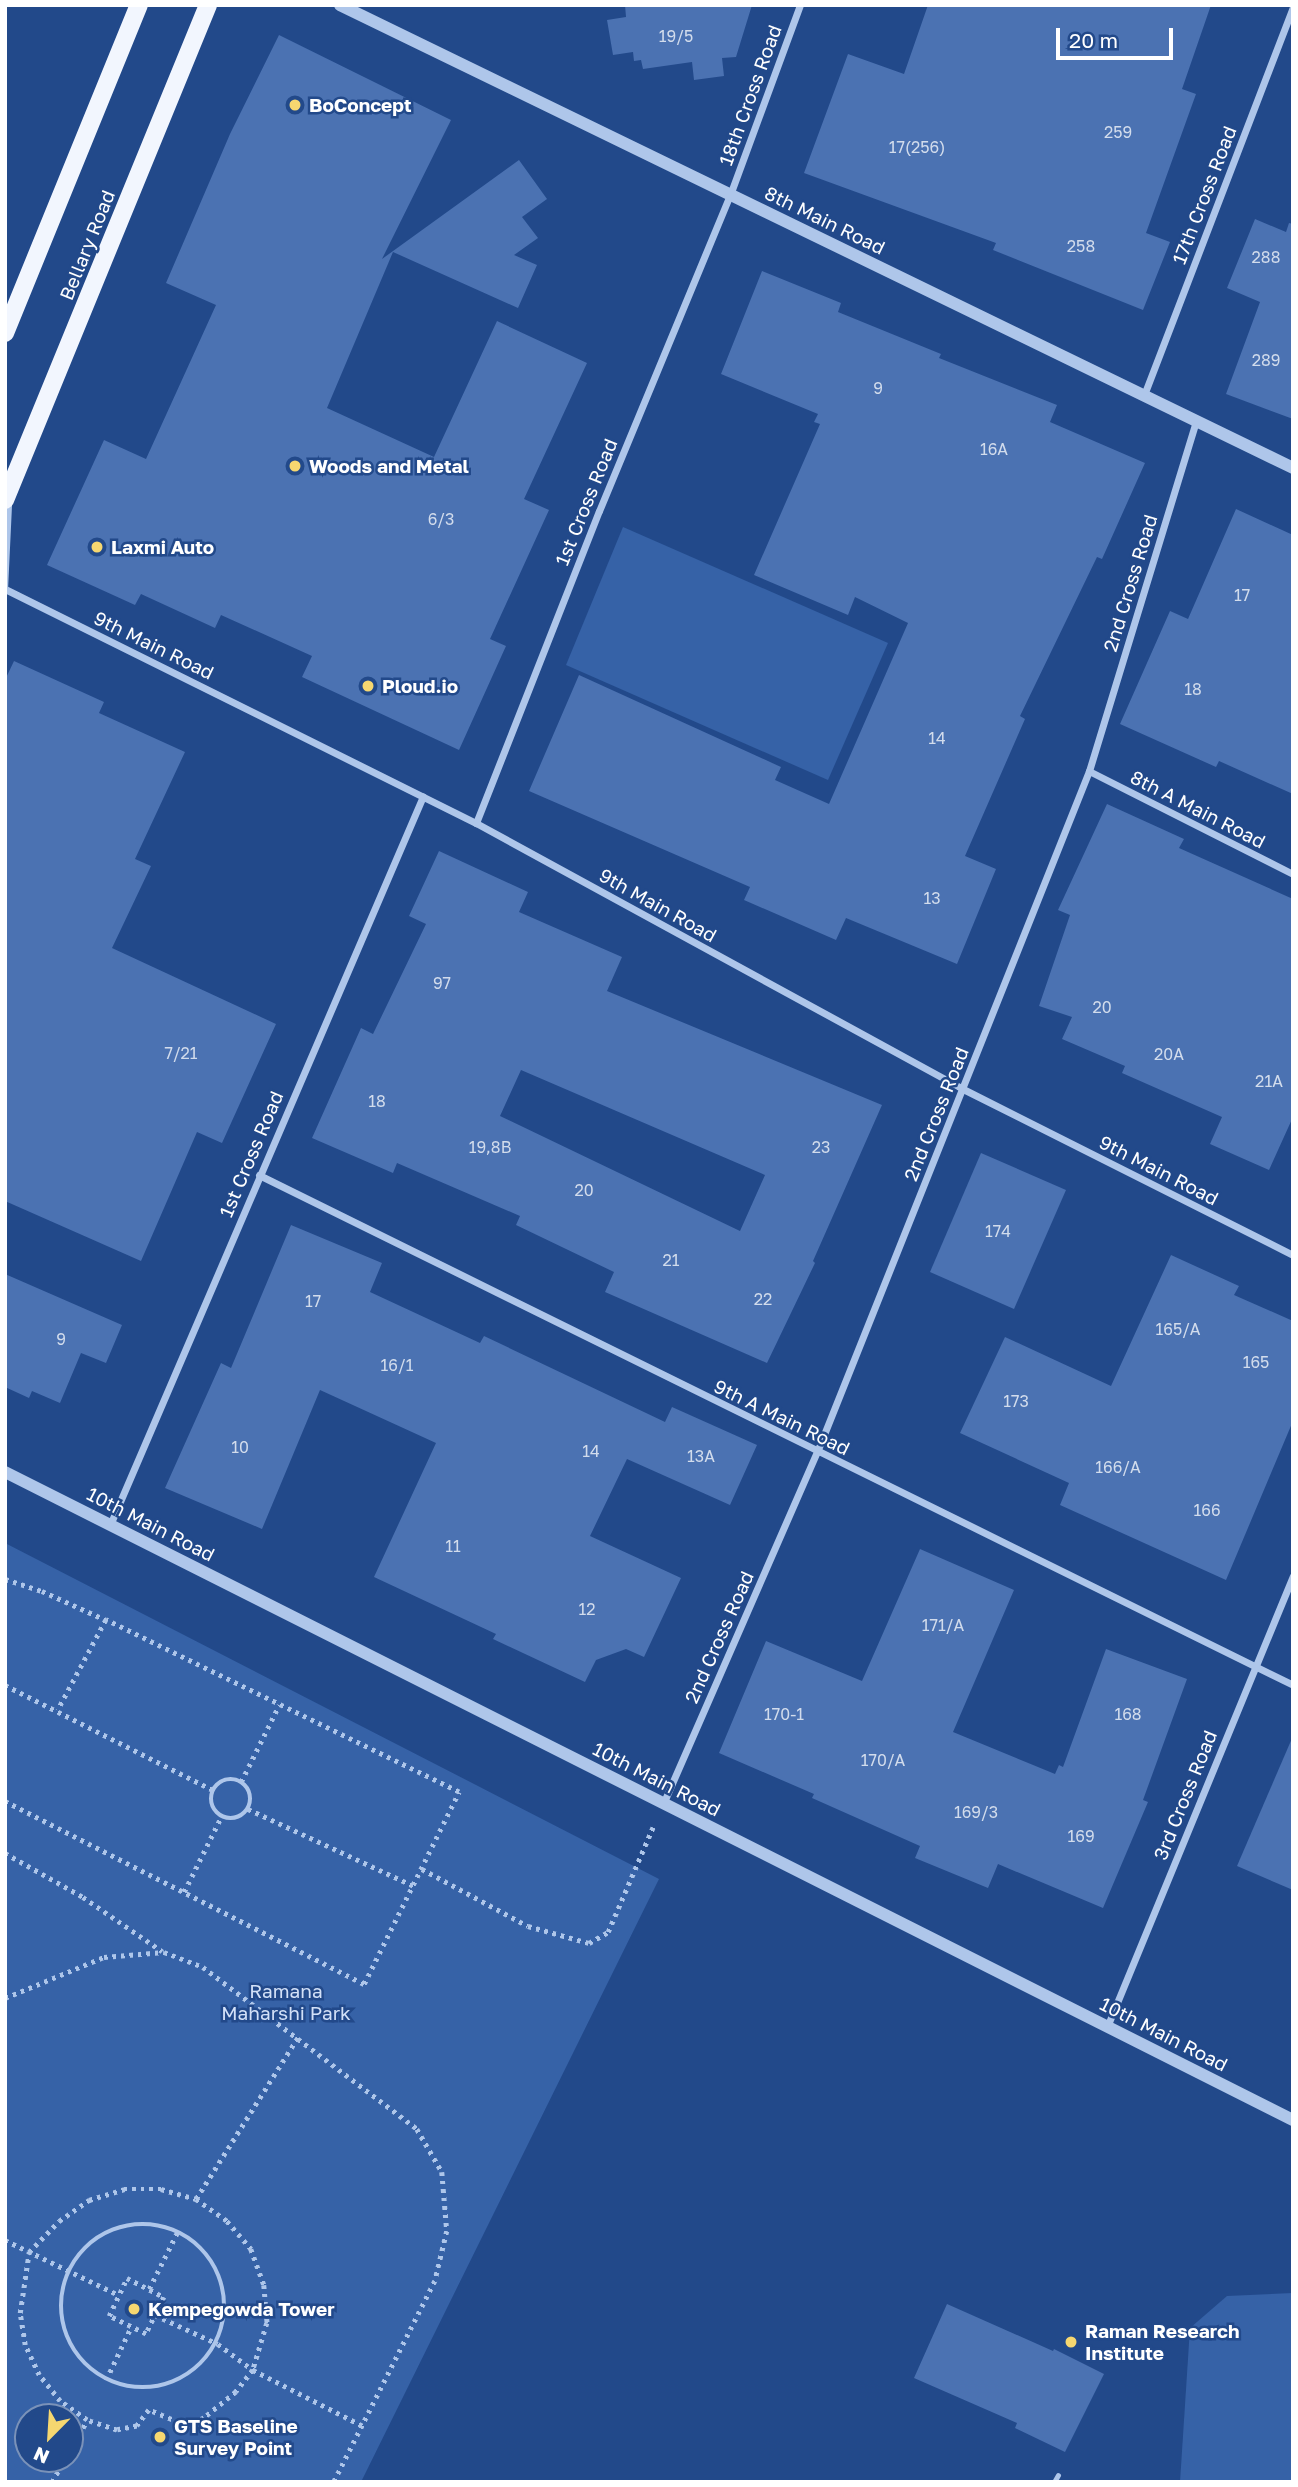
<!DOCTYPE html>
<style>
body{margin:0}
#map{position:relative;width:1298px;height:2487px;overflow:hidden;background:#22498a;font-family:"Golos Text",sans-serif}
div>[style]{position:absolute}
[style*='--x']{left:calc(var(--x)*1px);top:calc(var(--y)*1px);width:calc(var(--w)*1px);rotate:calc(var(--a)*1deg)}
.green>*{inset:0;background:#3662a7}
.building>*{inset:0;background:#4b72b2}
.path>*{height:4.5px;margin-top:-2.25px;transform-origin:0;background:repeating-linear-gradient(90deg,#aec6ea 0 3.5px,transparent 0 8.5px)}
.path>.ring{margin:-2.25px;padding:0;box-sizing:content-box;background:none;border:4.5px solid #aec6ea;border-radius:50%}
.service>*{height:5px;margin:-2.5px;padding:0 2.5px;transform-origin:2.5px;border-radius:2.5px;background:#aec6ea}
.minor>*{height:7px;margin:-3.5px;padding:0 3.5px;transform-origin:3.5px;border-radius:3.5px;background:#aec6ea}
.tertiary>*{height:12px;margin:-6px;padding:0 6px;transform-origin:6px;border-radius:6px;background:#aec6ea}
.primary>*{height:18px;margin:-9px;padding:0 9px;transform-origin:9px;border-radius:9px;background:#f2f6fe}
.dots>*{width:19px;height:19px;translate:-50% -50%;box-sizing:border-box;border:4px solid #22498a;border-radius:50%}
span{translate:-50% -50%;white-space:nowrap;text-align:center;line-height:1.15;-webkit-text-stroke:5px #22498a;paint-order:stroke}
.number-label{font-size:16px;color:#d2dcec}
.number-label span{-webkit-text-stroke-width:0}
.street-label{font-size:19px;color:#fff}
.poi-label{font-size:19px;color:#fff;font-weight:700}
.left{translate:0 -50%;text-align:left}
.park-label{font-size:19px;color:#d3e1f8}
.frame{position:absolute;inset:0;border:7px solid #fff;pointer-events:none}
.north{position:absolute;left:14px;top:2403px;width:70px;height:70px;box-sizing:border-box;background:#22498a;border:2px solid #7a92b9;border-radius:50%;rotate:204deg;font-size:19px;font-weight:700;line-height:28px;text-align:center;color:#fff}
.north::after{content:'';display:block;margin:auto;width:24px;height:32px;background:#f6d770;clip-path:polygon(50% 0,100% 100%,50% 72%,0 100%)}
.scale{position:absolute;left:1056px;top:28px;width:117px;height:32px;box-sizing:border-box;border:4px solid #fff;border-top:0;padding-left:9px;font-size:21px;line-height:24px;white-space:nowrap;color:#fff;-webkit-text-stroke:5px #22498a;paint-order:stroke}
</style>
<div id="map">
<div class="green">
<i style="clip-path:polygon(623px 527px,888px 643px,828px 780px,566px 665px)"></i>
<i style="clip-path:polygon(evenodd,5px 1543px,659px 1879px,361px 2482px,5px 2482px,5px 1543px,70px 2417px,70px 2459px,28px 2459px,28px 2417px,70px 2417px)"></i>
<i style="clip-path:polygon(1293px 2293px,1293px 2482px,1180px 2482px,1190px 2328px,1227px 2296px)"></i>
</div>
<div class="building">
<i style="clip-path:polygon(625px 5px,752px 5px,736px 57px,722px 58px,724px 76px,694px 80px,692px 62px,643px 69px,641px 60px,634px 61px,633px 52px,613px 55px,607px 20px,626px 17px)"></i>
<i style="clip-path:polygon(928px 5px,1211px 5px,1182px 89px,1196px 94px,1146px 233px,1170px 242px,1143px 310px,993px 250px,996px 243px,804px 173px,848px 54px,904px 74px)"></i>
<i style="clip-path:polygon(279px 35px,451px 120px,382px 259px,519px 160px,547px 199px,522px 217px,538px 238px,514px 255px,537px 265px,518px 308px,393px 252px,327px 408px,434px 457px,497px 321px,587px 363px,524px 499px,549px 510px,490px 639px,506px 646px,459px 750px,302px 677px,312px 656px,221px 615px,215px 628px,141px 594px,135px 605px,47px 565px,104px 440px,146px 459px,216px 305px,166px 283px,230px 134px)"></i>
<i style="clip-path:polygon(1255px 219px,1286px 232px,1289px 223px,1293px 224px,1293px 419px,1226px 394px,1260px 302px,1227px 288px)"></i>
<i style="clip-path:polygon(762px 271px,841px 303px,838px 312px,941px 354px,939px 358px,1057px 405px,1050px 422px,1145px 463px,1102px 559px,1097px 557px,1020px 716px,1025px 719px,965px 856px,996px 869px,957px 964px,846px 918px,836px 940px,744px 900px,750px 887px,529px 791px,579px 675px,781px 767px,775px 780px,829px 804px,908px 623px,855px 597px,848px 615px,754px 575px,820px 424px,814px 422px,818px 414px,721px 374px)"></i>
<i style="clip-path:polygon(1236px 509px,1293px 535px,1293px 794px,1219px 761px,1216px 767px,1120px 724px,1170px 611px,1188px 619px)"></i>
<i style="clip-path:polygon(14px 661px,104px 702px,99px 713px,185px 752px,135px 859px,151px 866px,112px 948px,276px 1024px,222px 1143px,197px 1132px,141px 1261px,5px 1201px,5px 680px)"></i>
<i style="clip-path:polygon(1107px 804px,1184px 839px,1179px 848px,1293px 899px,1293px 1117px,1269px 1170px,1210px 1144px,1222px 1117px,1122px 1073px,1125px 1066px,1062px 1039px,1072px 1017px,1039px 1006px,1070px 915px,1058px 910px)"></i>
<i style="clip-path:polygon(evenodd,439px 851px,528px 892px,519px 912px,622px 957px,607px 991px,882px 1105px,813px 1261px,815px 1263px,767px 1363px,605px 1292px,614px 1272px,516px 1225px,520px 1216px,397px 1163px,393px 1173px,312px 1138px,361px 1028px,373px 1034px,426px 924px,409px 916px,439px 851px,521px 1070px,765px 1175px,740px 1231px,500px 1116px,521px 1070px)"></i>
<i style="clip-path:polygon(981px 1153px,1066px 1190px,1014px 1309px,930px 1272px)"></i>
<i style="clip-path:polygon(291px 1225px,382px 1263px,370px 1292px,480px 1343px,484px 1336px,665px 1422px,672px 1407px,757px 1445px,730px 1505px,627px 1459px,590px 1536px,681px 1578px,644px 1657px,626px 1649px,596px 1660px,585px 1682px,493px 1639px,496px 1634px,374px 1577px,436px 1443px,320px 1390px,262px 1529px,165px 1488px,221px 1363px,231px 1368px)"></i>
<i style="clip-path:polygon(1171px 1255px,1239px 1286px,1234px 1295px,1293px 1321px,1293px 1421px,1226px 1580px,1060px 1505px,1069px 1483px,960px 1433px,1005px 1337px,1111px 1386px)"></i>
<i style="clip-path:polygon(5px 1274px,122px 1325px,106px 1363px,81px 1353px,60px 1403px,32px 1391px,29px 1398px,5px 1387px)"></i>
<i style="clip-path:polygon(920px 1549px,1014px 1590px,953px 1732px,1055px 1774px,1059px 1765px,1063px 1767px,1106px 1649px,1187px 1679px,1143px 1800px,1148px 1802px,1103px 1908px,998px 1864px,988px 1888px,915px 1858px,920px 1846px,812px 1798px,814px 1794px,719px 1753px,766px 1641px,862px 1681px)"></i>
<i style="clip-path:polygon(1293px 1736px,1293px 1890px,1237px 1866px)"></i>
<i style="clip-path:polygon(947px 2304px,1053px 2351px,1054px 2349px,1104px 2374px,1065px 2452px,1015px 2428px,1017px 2423px,914px 2378px)"></i>
</div>
<div class="path">
<i style="--x:5;--y:1579;--w:39;--a:18"></i>
<i style="--x:42;--y:1591;--w:70;--a:24.4"></i>
<i style="--x:5;--y:1685;--w:233;--a:26.8"></i>
<i class="ring" style="left:211px;top:1779px;width:35.5px;height:35.5px"></i>
<i style="--x:241;--y:1782;--w:86;--a:-63.7"></i>
<i style="--x:5;--y:1801;--w:403;--a:27"></i>
<i style="--x:364;--y:1984;--w:214;--a:-63.7"></i>
<i style="--x:459;--y:1792;--w:393;--a:-154"></i>
<i style="--x:106;--y:1620;--w:102;--a:118.1"></i>
<i style="--x:248;--y:1809;--w:183;--a:24.9"></i>
<i style="--x:5;--y:1853;--w:90;--a:29.4"></i>
<i style="--x:83;--y:1897;--w:96;--a:34.4"></i>
<i style="--x:422;--y:1869;--w:120;--a:28.3"></i>
<i style="--x:528;--y:1926;--w:63;--a:15.6"></i>
<i style="--x:589;--y:1943;--w:22;--a:-30"></i>
<i style="--x:608;--y:1932;--w:114;--a:-66.8"></i>
<i style="--x:184;--y:1892;--w:84;--a:-63.7"></i>
<i style="--x:5;--y:1998;--w:107;--a:-22.5"></i>
<i style="--x:104;--y:1957;--w:60;--a:-4.8"></i>
<i style="--x:164;--y:1952;--w:42;--a:21"></i>
<i style="--x:203;--y:1967;--w:268;--a:37.1"></i>
<i style="--x:417;--y:2129;--w:50;--a:59.8"></i>
<i style="--x:442;--y:2172;--w:59;--a:85.2"></i>
<i style="--x:447;--y:2231;--w:51;--a:103.5"></i>
<i style="--x:435;--y:2281;--w:225;--a:116.7"></i>
<i style="--x:124;--y:2189;--w:37;--a:0"></i>
<i style="--x:161;--y:2189;--w:36;--a:16"></i>
<i style="--x:196;--y:2199;--w:38;--a:35"></i>
<i style="--x:227;--y:2221;--w:37;--a:49"></i>
<i style="--x:251;--y:2249;--w:38;--a:70"></i>
<i style="--x:264;--y:2285;--w:38;--a:85"></i>
<i style="--x:267;--y:2323;--w:49;--a:106.6"></i>
<i style="--x:253;--y:2370;--w:28;--a:128"></i>
<i style="--x:236;--y:2392;--w:41;--a:140.9"></i>
<i style="--x:204;--y:2418;--w:19;--a:155"></i>
<i style="--x:187;--y:2426;--w:41;--a:-157.2"></i>
<i style="--x:149;--y:2410;--w:20;--a:127"></i>
<i style="--x:137;--y:2426;--w:20;--a:169"></i>
<i style="--x:117;--y:2430;--w:32;--a:-162"></i>
<i style="--x:87;--y:2420;--w:33;--a:-145"></i>
<i style="--x:60;--y:2401;--w:33;--a:-129"></i>
<i style="--x:39;--y:2375;--w:33;--a:-115"></i>
<i style="--x:25;--y:2345;--w:32;--a:-99"></i>
<i style="--x:20;--y:2313;--w:62;--a:-81.6"></i>
<i style="--x:29;--y:2252;--w:43;--a:-45.9"></i>
<i style="--x:59;--y:2221;--w:37;--a:-35"></i>
<i style="--x:89;--y:2200;--w:37;--a:-17"></i>
<i style="--x:196;--y:2199;--w:191;--a:-57.8"></i>
<i class="ring" style="left:61px;top:2224px;width:159.5px;height:159.5px"></i>
<i style="--x:5;--y:2240;--w:127;--a:25.8"></i>
<i style="--x:127;--y:2278;--w:42;--a:27.2"></i>
<i style="--x:164;--y:2297;--w:41;--a:115.9"></i>
<i style="--x:146;--y:2334;--w:41;--a:-154.1"></i>
<i style="--x:109;--y:2316;--w:42;--a:-64.7"></i>
<i style="--x:149;--y:2289;--w:65;--a:-63.4"></i>
<i style="--x:155;--y:2315;--w:69;--a:24.7"></i>
<i style="--x:218;--y:2344;--w:44;--a:36.6"></i>
<i style="--x:253;--y:2370;--w:123;--a:27"></i>
<i style="--x:106;--y:2380;--w:59;--a:-64.7"></i>
<i style="--x:70;--y:2450;--w:34;--a:-60"></i>
<i style="--x:52;--y:2482;--w:26;--a:-61"></i>
</div>
<div class="service">
<i style="--x:5;--y:590;--w:86;--a:-87.3"></i>
<i style="--x:1054;--y:2482;--w:8;--a:-60"></i>
</div>
<div class="minor">
<i style="--x:1144;--y:395;--w:417;--a:-69"></i>
<i style="--x:5;--y:589;--w:526;--a:26.42"></i>
<i style="--x:476;--y:823;--w:555;--a:28.64"></i>
<i style="--x:963;--y:1089;--w:369;--a:26.7"></i>
<i style="--x:1089;--y:771;--w:229;--a:26.8"></i>
<i style="--x:476;--y:823;--w:335;--a:-68.5"></i>
<i style="--x:599;--y:511;--w:342;--a:-67.5"></i>
<i style="--x:730;--y:195;--w:202;--a:-69.8"></i>
<i style="--x:259;--y:1175;--w:1153;--a:26.25"></i>
<i style="--x:110;--y:1525;--w:793;--a:-66.76"></i>
<i style="--x:663;--y:1804;--w:384;--a:-66.4"></i>
<i style="--x:817;--y:1452;--w:733;--a:-68.23"></i>
<i style="--x:1089;--y:771;--w:366;--a:-73"></i>
<i style="--x:1107;--y:2027;--w:488;--a:-67.6"></i>
</div>
<div class="tertiary">
<i style="--x:340;--y:5;--w:1060;--a:25.91"></i>
<i style="--x:5;--y:1472;--w:1442;--a:26.71"></i>
</div>
<div class="primary">
<i style="--x:5;--y:333;--w:354;--a:-67.8"></i>
<i style="--x:5;--y:500;--w:535;--a:-67.7"></i>
</div>
<div class="dots">
<i style="left:295px;top:105px;background:#f6d770"></i>
<i style="left:295px;top:466px;background:#f6d770"></i>
<i style="left:97px;top:547px;background:#f6d770"></i>
<i style="left:368px;top:686px;background:#f6d770"></i>
<i style="left:134px;top:2309px;background:#f6d770"></i>
<i style="left:1071px;top:2342px;background:#f6d770"></i>
<i style="left:160px;top:2437px;background:#f6d770"></i>
</div>
<div class="number-label">
<span style="left:676px;top:36px">19/5</span>
<span style="left:1118px;top:132px">259</span>
<span style="left:917px;top:147px">17(256)</span>
<span style="left:1081px;top:246px">258</span>
<span style="left:1266px;top:257px">288</span>
<span style="left:1266px;top:360px">289</span>
<span style="left:878px;top:388px">9</span>
<span style="left:994px;top:449px">16A</span>
<span style="left:441px;top:519px">6/3</span>
<span style="left:1242px;top:595px">17</span>
<span style="left:1193px;top:689px">18</span>
<span style="left:937px;top:738px">14</span>
<span style="left:932px;top:898px">13</span>
<span style="left:442px;top:983px">97</span>
<span style="left:1102px;top:1007px">20</span>
<span style="left:181px;top:1053px">7/21</span>
<span style="left:1169px;top:1054px">20A</span>
<span style="left:1269px;top:1081px">21A</span>
<span style="left:377px;top:1101px">18</span>
<span style="left:490px;top:1147px">19,8B</span>
<span style="left:821px;top:1147px">23</span>
<span style="left:584px;top:1190px">20</span>
<span style="left:998px;top:1231px">174</span>
<span style="left:671px;top:1260px">21</span>
<span style="left:763px;top:1299px">22</span>
<span style="left:313px;top:1301px">17</span>
<span style="left:1178px;top:1329px">165/A</span>
<span style="left:61px;top:1339px">9</span>
<span style="left:1256px;top:1362px">165</span>
<span style="left:397px;top:1365px">16/1</span>
<span style="left:1016px;top:1401px">173</span>
<span style="left:240px;top:1447px">10</span>
<span style="left:591px;top:1451px">14</span>
<span style="left:701px;top:1456px">13A</span>
<span style="left:1118px;top:1467px">166/A</span>
<span style="left:1207px;top:1510px">166</span>
<span style="left:453px;top:1546px">11</span>
<span style="left:587px;top:1609px">12</span>
<span style="left:943px;top:1625px">171/A</span>
<span style="left:784px;top:1714px">170-1</span>
<span style="left:1128px;top:1714px">168</span>
<span style="left:883px;top:1760px">170/A</span>
<span style="left:976px;top:1812px">169/3</span>
<span style="left:1081px;top:1836px">169</span>
</div>
<div class="street-label">
<span style="left:750px;top:95px;rotate:-70deg">18th Cross Road</span>
<span style="left:1204px;top:195px;rotate:-69deg">17th Cross Road</span>
<span style="left:825px;top:220px;rotate:26deg">8th Main Road</span>
<span style="left:87px;top:245px;rotate:-68deg">Bellary Road</span>
<span style="left:586px;top:502px;rotate:-68deg">1st Cross Road</span>
<span style="left:1130px;top:583px;rotate:-73deg">2nd Cross Road</span>
<span style="left:154px;top:645px;rotate:26deg">9th Main Road</span>
<span style="left:1198px;top:809px;rotate:27deg">8th A Main Road</span>
<span style="left:658px;top:905px;rotate:29deg">9th Main Road</span>
<span style="left:936px;top:1114px;rotate:-68deg">2nd Cross Road</span>
<span style="left:251px;top:1154px;rotate:-67deg">1st Cross Road</span>
<span style="left:1159px;top:1170px;rotate:27deg">9th Main Road</span>
<span style="left:782px;top:1417px;rotate:26deg">9th A Main Road</span>
<span style="left:151px;top:1524px;rotate:27deg">10th Main Road</span>
<span style="left:719px;top:1637px;rotate:-66deg">2nd Cross Road</span>
<span style="left:657px;top:1779px;rotate:27deg">10th Main Road</span>
<span style="left:1185px;top:1795px;rotate:-68deg">3rd Cross Road</span>
<span style="left:1164px;top:2034px;rotate:27deg">10th Main Road</span>
</div>
<div class="poi-label">
<span class="left" style="left:309px;top:105px">BoConcept</span>
<span class="left" style="left:309px;top:466px">Woods and Metal</span>
<span class="left" style="left:111px;top:547px">Laxmi Auto</span>
<span class="left" style="left:382px;top:686px">Ploud.io</span>
<span class="left" style="left:148px;top:2309px">Kempegowda Tower</span>
<span class="left" style="left:1085px;top:2342px">Raman Research<br>Institute</span>
<span class="left" style="left:174px;top:2437px">GTS Baseline<br>Survey Point</span>
</div>
<div class="park-label">
<span style="left:286px;top:2002px">Ramana<br>Maharshi Park</span>
</div>
<div class="frame"></div>
<div class="north">N</div>
<div class="scale">20 m</div>
</div>
